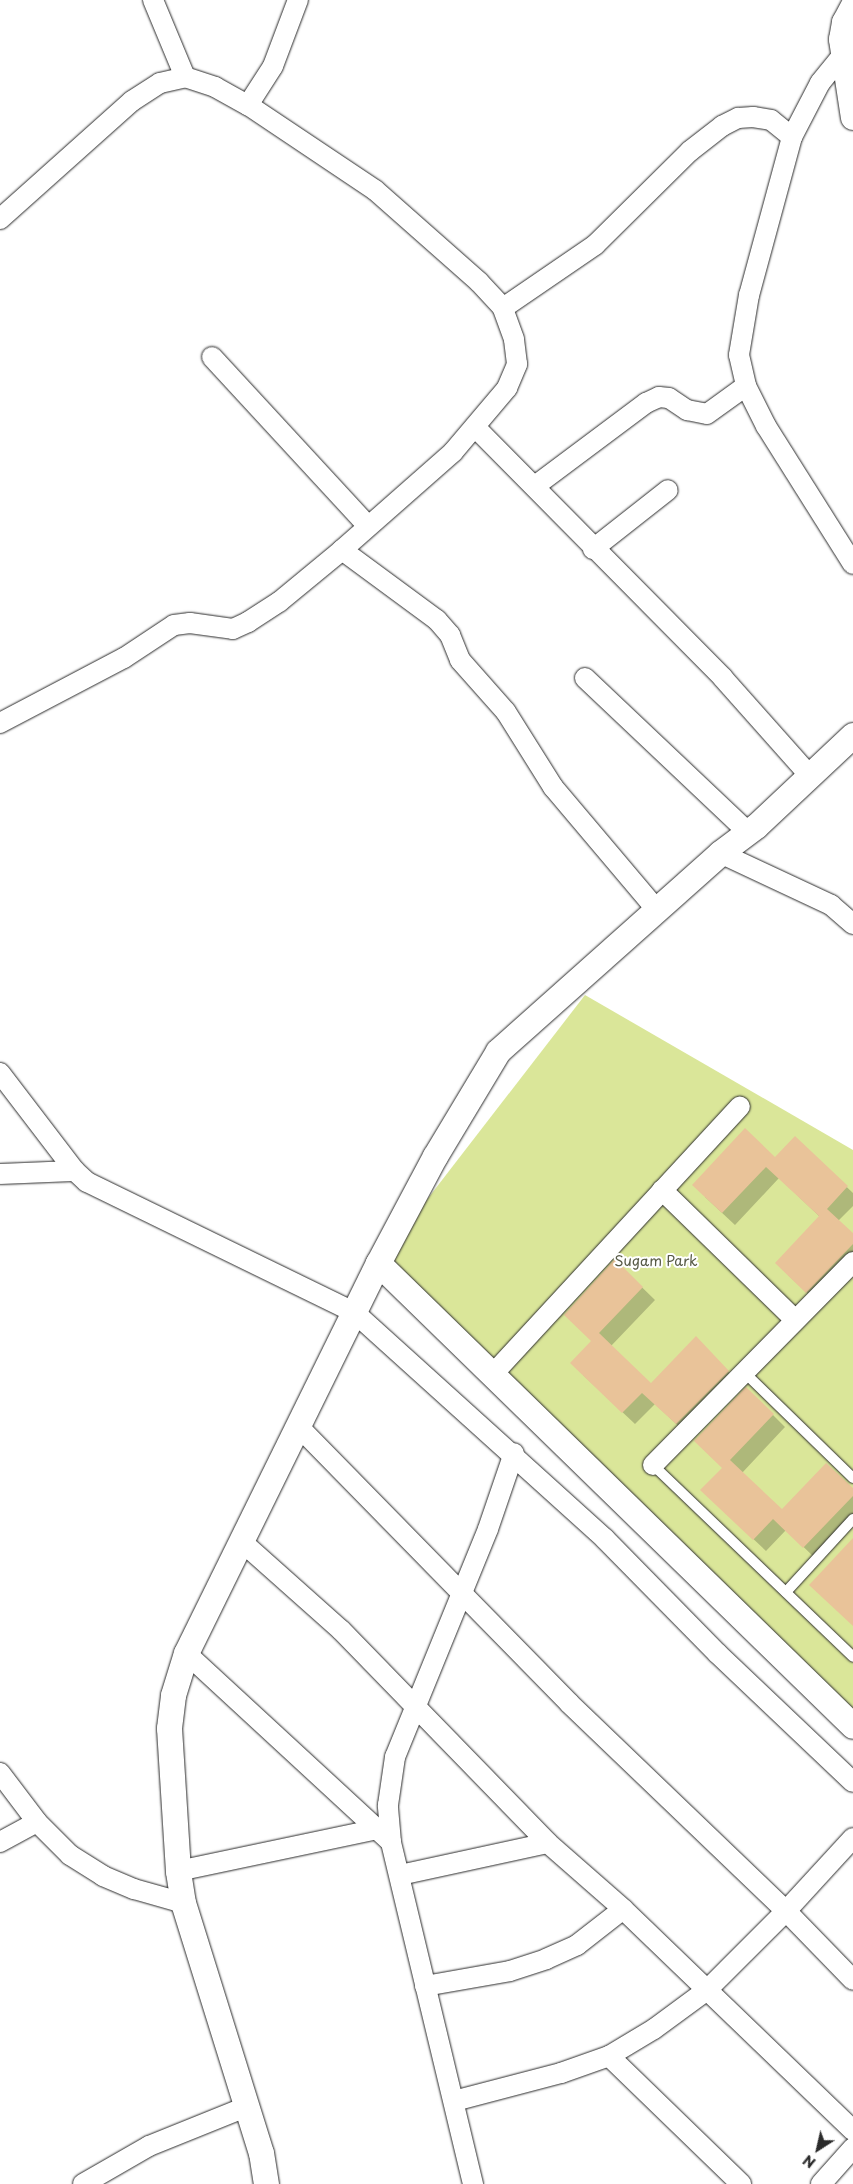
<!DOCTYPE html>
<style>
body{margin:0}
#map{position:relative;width:853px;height:2184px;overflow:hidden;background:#fff;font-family:"Playpen Sans",sans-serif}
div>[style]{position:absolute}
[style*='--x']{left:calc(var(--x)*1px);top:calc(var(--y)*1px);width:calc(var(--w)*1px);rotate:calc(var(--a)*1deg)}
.green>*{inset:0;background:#dae699}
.shadow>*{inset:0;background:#0003}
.building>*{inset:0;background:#e9c399}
.roads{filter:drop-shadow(0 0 1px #2b2b2b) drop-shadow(0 0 1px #2b2b2b)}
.service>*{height:10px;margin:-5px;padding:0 5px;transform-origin:5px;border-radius:5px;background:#fff}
.minor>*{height:20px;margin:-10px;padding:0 10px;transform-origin:10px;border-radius:10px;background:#fff}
.tertiary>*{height:25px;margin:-12.5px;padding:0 12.5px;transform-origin:12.5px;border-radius:12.5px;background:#fff}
span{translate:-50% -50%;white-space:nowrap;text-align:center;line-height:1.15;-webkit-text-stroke:4px #fff;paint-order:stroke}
.park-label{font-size:14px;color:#575a46}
.north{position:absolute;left:793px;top:2124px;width:50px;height:50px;-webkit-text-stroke:4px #fff;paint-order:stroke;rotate:215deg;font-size:14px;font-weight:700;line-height:20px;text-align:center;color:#2b2b2b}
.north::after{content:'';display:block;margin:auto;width:18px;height:22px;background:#2b2b2b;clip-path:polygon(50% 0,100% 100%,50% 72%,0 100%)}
</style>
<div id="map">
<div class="green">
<i style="clip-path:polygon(585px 995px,853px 1150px,853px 1726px,378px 1263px)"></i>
</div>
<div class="shadow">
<i style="clip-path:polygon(795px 1138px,853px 1193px,853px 1206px,838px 1221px,853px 1235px,853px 1269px,819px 1304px,788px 1275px,820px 1217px,779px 1178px,735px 1225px,705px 1197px,776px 1159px)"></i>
<i style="clip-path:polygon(615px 1261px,655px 1300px,611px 1346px,651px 1385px,696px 1338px,740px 1384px,689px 1436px,655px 1404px,635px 1424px,583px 1375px)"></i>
<i style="clip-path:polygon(773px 1415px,785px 1427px,742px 1473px,782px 1511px,853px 1490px,853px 1521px,816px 1559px,786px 1530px,766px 1551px,714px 1502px,723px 1468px,695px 1441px)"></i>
</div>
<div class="building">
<i style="clip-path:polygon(745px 1128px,775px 1157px,795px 1136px,848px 1186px,827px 1209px,853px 1233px,853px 1244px,806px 1293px,775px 1263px,819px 1216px,766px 1167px,722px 1213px,692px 1185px)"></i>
<i style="clip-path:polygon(615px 1259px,643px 1287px,599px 1333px,651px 1383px,696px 1336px,729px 1371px,676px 1424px,642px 1393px,622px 1413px,570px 1363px,591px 1341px,564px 1315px)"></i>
<i style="clip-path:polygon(746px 1387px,774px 1414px,730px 1460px,782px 1509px,826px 1463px,853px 1488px,853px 1496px,803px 1548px,773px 1519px,753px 1540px,700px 1490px,722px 1468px,694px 1441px)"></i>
<i style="clip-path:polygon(853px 1538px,853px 1626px,809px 1585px)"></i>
</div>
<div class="roads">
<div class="service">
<i style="--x:744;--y:1372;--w:152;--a:44.2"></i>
<i style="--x:653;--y:1465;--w:277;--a:43.8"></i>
<i style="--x:786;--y:1592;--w:99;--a:-47.5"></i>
</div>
<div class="minor">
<i style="--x:153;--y:0;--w:83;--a:67.4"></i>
<i style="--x:841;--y:57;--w:33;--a:129"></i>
<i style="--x:820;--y:83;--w:61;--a:117.4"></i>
<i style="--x:792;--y:137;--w:164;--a:105.2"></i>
<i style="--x:749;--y:295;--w:61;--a:99.5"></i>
<i style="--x:739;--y:355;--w:32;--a:77"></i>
<i style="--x:746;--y:386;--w:45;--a:63.4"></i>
<i style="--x:766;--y:426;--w:163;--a:57.8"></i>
<i style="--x:248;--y:105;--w:46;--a:-57.3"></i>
<i style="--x:273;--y:66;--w:71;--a:-69.3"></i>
<i style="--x:0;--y:219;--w:177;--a:-41.8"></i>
<i style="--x:132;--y:101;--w:33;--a:-33"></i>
<i style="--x:160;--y:83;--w:26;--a:-13"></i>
<i style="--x:185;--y:77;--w:32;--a:18"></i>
<i style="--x:215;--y:87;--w:38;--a:29"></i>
<i style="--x:248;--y:105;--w:153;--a:33.8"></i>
<i style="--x:375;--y:190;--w:139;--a:41.5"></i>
<i style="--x:479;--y:282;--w:35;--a:47"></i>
<i style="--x:503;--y:308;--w:112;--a:-34.4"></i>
<i style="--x:595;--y:245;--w:134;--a:-44.7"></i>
<i style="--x:690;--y:151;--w:41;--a:-38"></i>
<i style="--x:722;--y:126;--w:18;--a:-27"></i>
<i style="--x:738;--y:118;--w:15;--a:-4"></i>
<i style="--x:753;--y:117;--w:18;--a:9"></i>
<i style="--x:771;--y:120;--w:27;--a:39"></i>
<i style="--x:212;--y:357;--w:230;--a:47.3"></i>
<i style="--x:475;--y:427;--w:353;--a:45.3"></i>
<i style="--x:723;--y:678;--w:130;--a:48.4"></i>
<i style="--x:535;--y:486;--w:139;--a:-36.8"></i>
<i style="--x:646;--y:403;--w:14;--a:-25"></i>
<i style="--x:659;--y:397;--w:10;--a:6"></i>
<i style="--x:669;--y:398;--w:22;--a:34"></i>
<i style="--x:687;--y:410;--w:20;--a:11"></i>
<i style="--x:707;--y:414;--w:48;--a:-35.7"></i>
<i style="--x:593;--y:549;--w:95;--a:-38.2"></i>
<i style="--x:342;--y:550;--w:118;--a:36.4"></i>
<i style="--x:437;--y:620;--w:20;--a:49"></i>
<i style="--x:450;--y:635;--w:27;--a:68"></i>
<i style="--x:460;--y:660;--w:69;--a:48.5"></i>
<i style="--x:506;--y:712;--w:89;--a:57.9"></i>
<i style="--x:553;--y:787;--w:161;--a:49.8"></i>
<i style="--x:585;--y:678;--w:224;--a:43.4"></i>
<i style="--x:0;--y:723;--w:140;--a:-27.7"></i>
<i style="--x:124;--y:658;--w:60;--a:-33.4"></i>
<i style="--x:174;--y:625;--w:16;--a:-7"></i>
<i style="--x:190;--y:623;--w:43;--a:7.9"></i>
<i style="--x:233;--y:629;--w:17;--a:-25"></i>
<i style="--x:248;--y:622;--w:37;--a:-33"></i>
<i style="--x:279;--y:602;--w:82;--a:-39.5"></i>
<i style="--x:342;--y:550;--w:148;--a:-41.4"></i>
<i style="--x:453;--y:452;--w:84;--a:-49.8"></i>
<i style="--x:507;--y:388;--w:26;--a:-67"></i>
<i style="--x:517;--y:364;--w:25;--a:-97"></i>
<i style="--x:514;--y:339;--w:33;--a:-110"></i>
<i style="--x:720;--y:853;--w:123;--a:25.1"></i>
<i style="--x:831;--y:905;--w:29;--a:41"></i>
<i style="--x:0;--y:1073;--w:123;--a:52.6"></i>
<i style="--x:75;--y:1171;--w:16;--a:43"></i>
<i style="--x:87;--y:1182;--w:298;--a:26"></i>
<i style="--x:355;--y:1313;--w:337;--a:42.1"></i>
<i style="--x:605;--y:1539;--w:160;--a:45.5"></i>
<i style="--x:717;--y:1653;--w:187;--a:43.5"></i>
<i style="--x:0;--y:1174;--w:75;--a:-2.3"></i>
<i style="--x:662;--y:1190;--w:186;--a:44.3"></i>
<i style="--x:493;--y:1374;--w:364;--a:-47.3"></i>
<i style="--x:298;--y:1426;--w:388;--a:45.6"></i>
<i style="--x:569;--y:1703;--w:301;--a:43.8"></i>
<i style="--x:786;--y:1911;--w:96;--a:45.8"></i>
<i style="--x:653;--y:1465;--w:285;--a:-45.4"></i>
<i style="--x:241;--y:1541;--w:134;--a:41.7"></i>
<i style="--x:341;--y:1630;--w:297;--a:45.8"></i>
<i style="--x:548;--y:1843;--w:100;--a:41.3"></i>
<i style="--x:623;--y:1909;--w:319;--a:43.9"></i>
<i style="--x:186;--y:1653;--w:279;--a:42.7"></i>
<i style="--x:0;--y:1773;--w:61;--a:52.9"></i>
<i style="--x:37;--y:1822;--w:47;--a:45"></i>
<i style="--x:70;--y:1855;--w:39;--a:32"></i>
<i style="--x:103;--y:1876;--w:34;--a:23"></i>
<i style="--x:134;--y:1889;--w:51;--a:15.9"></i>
<i style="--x:0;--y:1842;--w:42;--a:-28.4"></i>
<i style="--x:178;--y:1871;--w:204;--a:-11.9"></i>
<i style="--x:400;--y:1875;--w:151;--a:-12.2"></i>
<i style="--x:425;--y:1986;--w:86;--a:-10"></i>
<i style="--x:510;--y:1971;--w:38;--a:-18"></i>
<i style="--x:546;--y:1959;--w:34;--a:-24"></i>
<i style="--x:577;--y:1945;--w:58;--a:-38"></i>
<i style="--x:609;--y:2056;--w:184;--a:44.1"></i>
<i style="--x:454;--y:2101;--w:111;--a:-14.7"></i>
<i style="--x:561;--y:2073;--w:51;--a:-19.5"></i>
<i style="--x:609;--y:2056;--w:52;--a:-31"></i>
<i style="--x:654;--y:2029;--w:66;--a:-36.3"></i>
<i style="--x:707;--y:1990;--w:112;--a:-45"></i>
<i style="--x:786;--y:1911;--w:99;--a:-47.5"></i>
<i style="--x:83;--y:2184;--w:76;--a:-29.9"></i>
<i style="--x:149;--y:2146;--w:105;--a:-21.9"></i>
<i style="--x:473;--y:2184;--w:352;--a:-103.5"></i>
<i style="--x:391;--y:1842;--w:37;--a:-95"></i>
<i style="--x:388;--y:1805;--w:49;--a:-81.7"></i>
<i style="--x:395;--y:1757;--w:246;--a:-67.8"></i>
<i style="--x:488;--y:1529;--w:80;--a:-71.1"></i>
<i style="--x:821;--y:2184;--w:48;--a:-48.4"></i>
</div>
<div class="tertiary">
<i style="--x:853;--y:5;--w:19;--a:118"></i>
<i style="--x:844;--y:22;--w:17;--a:100"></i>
<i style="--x:841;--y:39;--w:79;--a:81.3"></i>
<i style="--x:378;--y:1263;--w:663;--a:44.27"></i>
<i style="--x:266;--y:2184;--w:31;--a:-99"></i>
<i style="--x:261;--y:2153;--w:262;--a:-107.3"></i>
<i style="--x:183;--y:1903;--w:32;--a:-99"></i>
<i style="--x:178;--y:1871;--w:143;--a:-93.6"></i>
<i style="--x:169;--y:1728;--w:33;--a:-83"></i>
<i style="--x:173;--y:1695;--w:44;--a:-72.8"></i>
<i style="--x:186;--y:1653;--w:435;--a:-63.8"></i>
<i style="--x:378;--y:1263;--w:121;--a:-62"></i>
<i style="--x:435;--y:1156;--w:122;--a:-59"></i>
<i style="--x:498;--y:1051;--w:297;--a:-41.7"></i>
<i style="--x:720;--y:853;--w:45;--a:-36.9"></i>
<i style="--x:756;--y:826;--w:133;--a:-43.2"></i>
</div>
</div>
<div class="park-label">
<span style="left:656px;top:1261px">Sugam Park</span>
</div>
<div class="north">N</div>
</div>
